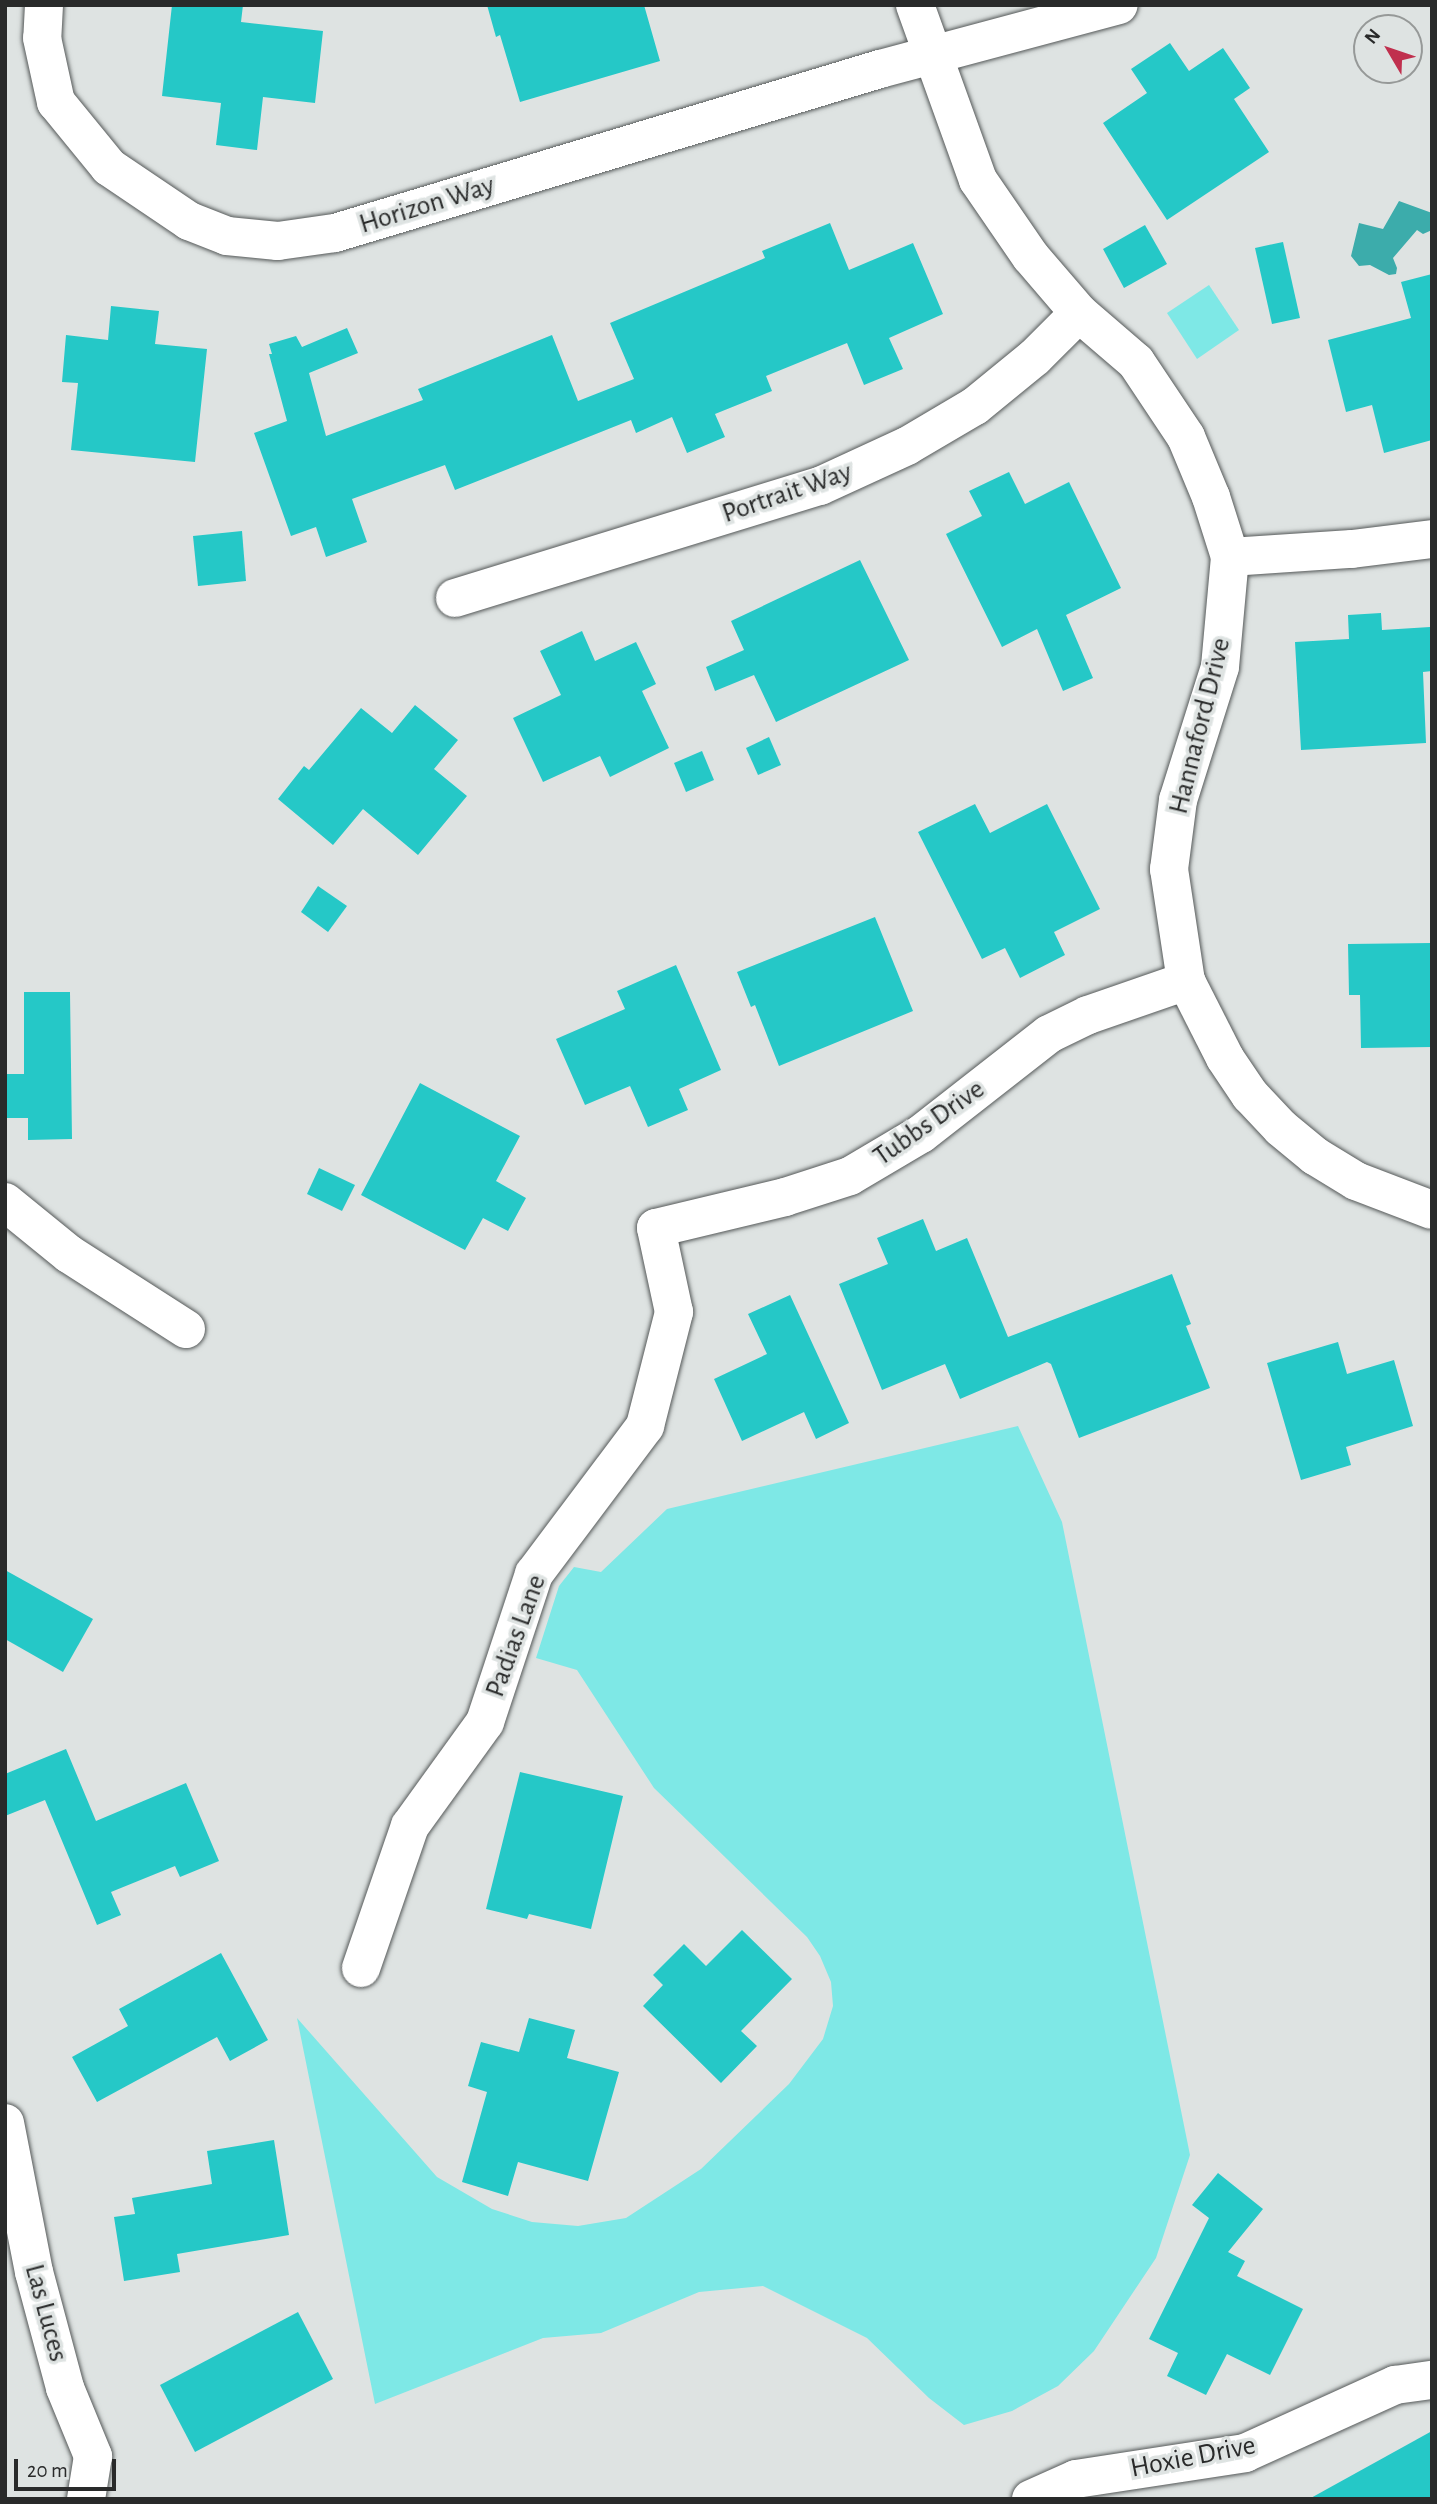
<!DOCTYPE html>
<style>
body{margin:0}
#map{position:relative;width:1437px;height:2504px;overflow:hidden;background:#dee3e2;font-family:"Alegreya Sans",sans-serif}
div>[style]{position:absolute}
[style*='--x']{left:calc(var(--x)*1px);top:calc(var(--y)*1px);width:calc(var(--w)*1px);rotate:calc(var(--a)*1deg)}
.green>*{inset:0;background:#7ee8e6}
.water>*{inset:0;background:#3cacab}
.building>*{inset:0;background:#25c8c7}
.roads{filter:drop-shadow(0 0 2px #555959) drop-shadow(0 0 2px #555959)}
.street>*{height:38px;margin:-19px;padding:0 19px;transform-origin:19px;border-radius:19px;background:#fff}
span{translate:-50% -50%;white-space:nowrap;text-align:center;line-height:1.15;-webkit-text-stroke:7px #dee3e2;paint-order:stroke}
.street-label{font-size:28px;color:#292a2a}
.frame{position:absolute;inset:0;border:7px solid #292a2a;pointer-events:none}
.north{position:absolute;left:1353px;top:14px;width:70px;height:70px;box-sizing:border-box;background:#dee3e2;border:2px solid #969998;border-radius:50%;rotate:309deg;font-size:19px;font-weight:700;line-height:28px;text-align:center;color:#292a2a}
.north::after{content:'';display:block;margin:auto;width:24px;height:32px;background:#c0304e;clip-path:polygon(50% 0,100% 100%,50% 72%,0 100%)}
.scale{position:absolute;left:14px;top:2459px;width:102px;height:32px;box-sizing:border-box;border:4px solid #292a2a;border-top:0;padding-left:9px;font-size:21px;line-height:24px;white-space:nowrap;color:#292a2a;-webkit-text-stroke:5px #dee3e2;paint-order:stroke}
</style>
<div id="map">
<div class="green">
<i style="clip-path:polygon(1209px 285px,1239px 330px,1197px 359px,1167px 313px)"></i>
<i style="clip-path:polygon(1018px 1426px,1062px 1522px,1190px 2155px,1156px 2258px,1094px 2351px,1058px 2386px,1012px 2411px,964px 2425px,929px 2398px,867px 2338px,763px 2286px,699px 2292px,601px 2333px,543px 2338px,375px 2404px,297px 2018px,437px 2177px,492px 2209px,532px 2222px,578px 2226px,626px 2218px,701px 2169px,789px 2084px,823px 2039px,833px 2006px,831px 1982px,820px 1956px,807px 1937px,654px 1788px,577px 1670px,536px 1658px,559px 1586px,574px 1567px,601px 1572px,667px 1509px)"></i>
</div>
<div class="water">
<i style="clip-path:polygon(1399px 201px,1432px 213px,1432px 230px,1423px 234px,1417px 230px,1393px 258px,1397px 268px,1396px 274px,1389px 275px,1370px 265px,1359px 266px,1351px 256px,1359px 223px,1383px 229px)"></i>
</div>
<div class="building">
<i style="clip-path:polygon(172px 5px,243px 5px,241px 22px,323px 31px,315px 103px,263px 97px,257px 150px,216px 145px,221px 103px,162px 96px)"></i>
<i style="clip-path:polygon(487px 5px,644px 5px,660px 61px,520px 102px,500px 35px,496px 37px)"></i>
<i style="clip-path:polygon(1170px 43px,1189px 71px,1223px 48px,1250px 88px,1234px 99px,1269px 152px,1167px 220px,1103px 123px,1147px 93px,1131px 69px)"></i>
<i style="clip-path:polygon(830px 223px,849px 270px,913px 243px,943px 314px,889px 338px,903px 369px,864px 385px,847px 343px,766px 376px,772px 391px,715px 414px,725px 437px,687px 453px,672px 417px,636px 433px,631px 420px,455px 490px,445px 465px,352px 499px,367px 542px,326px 557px,316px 527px,291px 536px,254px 433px,287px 421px,269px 354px,272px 354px,269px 344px,296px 336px,302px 347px,347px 328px,358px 353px,309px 373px,326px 436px,423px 400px,418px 389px,552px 335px,578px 401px,634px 379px,610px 323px,765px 258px,762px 251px)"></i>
<i style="clip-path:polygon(1145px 225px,1167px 264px,1124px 288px,1103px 249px)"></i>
<i style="clip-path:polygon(1283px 242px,1300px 318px,1272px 324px,1255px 248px)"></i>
<i style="clip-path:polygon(1432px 274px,1432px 440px,1384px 453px,1372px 405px,1346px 412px,1328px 340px,1411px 318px,1401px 282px)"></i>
<i style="clip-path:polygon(111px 306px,159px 311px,155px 344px,207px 349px,195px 462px,71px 450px,78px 383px,62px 382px,66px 335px,108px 340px)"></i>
<i style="clip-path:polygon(1009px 472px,1025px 504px,1069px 482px,1121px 588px,1066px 615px,1093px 678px,1063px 691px,1037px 629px,1002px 647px,946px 534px,982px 516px,969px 491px)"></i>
<i style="clip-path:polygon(242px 531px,246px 581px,198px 586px,193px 536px)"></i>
<i style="clip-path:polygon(860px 560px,909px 660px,776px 722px,754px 675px,715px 691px,706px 667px,744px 650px,731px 621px)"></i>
<i style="clip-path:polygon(1381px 613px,1382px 630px,1430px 627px,1432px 671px,1423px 672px,1426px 743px,1301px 750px,1295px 642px,1349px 639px,1348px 615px)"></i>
<i style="clip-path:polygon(582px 631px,595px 661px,636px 642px,656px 684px,642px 691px,669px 748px,610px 777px,600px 756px,543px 782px,513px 718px,561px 695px,540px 651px)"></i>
<i style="clip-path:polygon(415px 705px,458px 740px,434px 769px,467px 796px,418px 855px,363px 809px,333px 845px,278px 799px,304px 766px,309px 770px,361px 708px,392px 733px)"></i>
<i style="clip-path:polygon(769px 737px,781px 765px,758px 775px,746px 748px)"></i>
<i style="clip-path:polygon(702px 751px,714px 780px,686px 792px,674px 763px)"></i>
<i style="clip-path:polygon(975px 804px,990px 833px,1047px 804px,1100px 909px,1054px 932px,1065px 955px,1020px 978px,1005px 948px,982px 959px,918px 832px)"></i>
<i style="clip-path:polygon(318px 886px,347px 906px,328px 932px,301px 912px)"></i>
<i style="clip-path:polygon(875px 917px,913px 1011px,779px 1066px,755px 1005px,751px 1007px,737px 972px)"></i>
<i style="clip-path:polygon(1432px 943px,1432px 1047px,1361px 1048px,1360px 995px,1349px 995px,1348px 944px)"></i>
<i style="clip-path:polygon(676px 965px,721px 1070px,679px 1089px,688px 1110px,648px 1127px,630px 1086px,585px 1105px,556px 1039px,625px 1009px,617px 991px)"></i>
<i style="clip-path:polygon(24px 992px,70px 992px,72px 1139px,28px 1140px,28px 1118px,5px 1118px,5px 1074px,24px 1074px)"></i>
<i style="clip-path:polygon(420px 1083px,520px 1136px,496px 1181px,526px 1198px,508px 1231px,483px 1218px,465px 1250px,361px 1195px)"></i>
<i style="clip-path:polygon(319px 1168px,355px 1185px,342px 1211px,307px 1194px)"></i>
<i style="clip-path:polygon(923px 1219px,936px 1251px,967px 1238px,1008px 1337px,1172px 1274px,1191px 1324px,1186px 1326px,1210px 1388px,1079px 1438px,1051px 1364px,1047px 1362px,960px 1399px,945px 1364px,882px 1390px,839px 1284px,888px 1264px,877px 1238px)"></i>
<i style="clip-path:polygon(790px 1295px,849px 1423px,816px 1439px,804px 1412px,742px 1441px,714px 1379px,767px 1354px,748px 1314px)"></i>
<i style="clip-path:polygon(1338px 1342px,1347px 1374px,1394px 1360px,1413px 1426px,1346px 1447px,1351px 1465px,1301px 1480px,1267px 1363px)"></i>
<i style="clip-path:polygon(5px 1570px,93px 1619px,63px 1672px,5px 1639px)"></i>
<i style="clip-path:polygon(66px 1749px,96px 1821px,186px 1783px,219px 1861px,180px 1877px,175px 1866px,111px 1892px,121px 1915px,97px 1925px,45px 1800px,5px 1816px,5px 1774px)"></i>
<i style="clip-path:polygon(520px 1772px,623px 1796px,591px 1929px,529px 1914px,527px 1919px,486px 1909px)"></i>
<i style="clip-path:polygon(742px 1930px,792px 1979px,741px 2031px,757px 2046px,721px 2083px,643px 2006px,663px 1985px,653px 1975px,684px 1944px,706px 1966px)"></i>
<i style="clip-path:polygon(221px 1953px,268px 2040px,230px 2061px,217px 2037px,97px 2102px,72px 2057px,128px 2026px,119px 2009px)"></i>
<i style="clip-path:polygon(529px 2018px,575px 2030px,567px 2058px,619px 2072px,588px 2181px,518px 2162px,508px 2196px,462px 2182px,487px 2092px,468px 2086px,481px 2042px,519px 2052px)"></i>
<i style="clip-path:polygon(274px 2140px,289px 2235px,177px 2254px,180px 2272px,124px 2281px,114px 2217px,135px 2214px,132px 2198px,212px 2184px,207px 2151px)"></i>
<i style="clip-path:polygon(1218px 2173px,1263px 2209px,1228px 2252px,1245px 2261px,1237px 2276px,1303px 2309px,1270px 2375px,1227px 2354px,1206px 2395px,1167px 2376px,1178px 2353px,1149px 2339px,1209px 2218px,1192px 2205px)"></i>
<i style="clip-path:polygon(298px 2312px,333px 2379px,195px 2452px,160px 2385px)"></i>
<i style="clip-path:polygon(1432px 2431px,1432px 2499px,1309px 2499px)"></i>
</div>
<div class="roads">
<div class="street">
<i style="--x:44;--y:5;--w:33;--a:93"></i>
<i style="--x:42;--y:38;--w:66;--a:77.7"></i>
<i style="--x:56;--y:102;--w:84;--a:50.8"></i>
<i style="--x:109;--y:167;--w:97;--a:34"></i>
<i style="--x:189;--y:221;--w:41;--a:21.5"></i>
<i style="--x:227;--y:236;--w:51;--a:5.6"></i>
<i style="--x:278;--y:241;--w:58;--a:-8"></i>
<i style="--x:335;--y:233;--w:569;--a:-16.75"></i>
<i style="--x:880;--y:69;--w:247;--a:-15"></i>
<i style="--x:915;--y:5;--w:186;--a:70.2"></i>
<i style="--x:978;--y:180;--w:93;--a:55.5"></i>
<i style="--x:1031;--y:257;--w:74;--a:49.4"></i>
<i style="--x:1079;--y:313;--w:75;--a:40.7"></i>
<i style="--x:1136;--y:362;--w:90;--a:56.3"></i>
<i style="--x:1186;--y:437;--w:65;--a:67.4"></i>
<i style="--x:1211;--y:497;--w:63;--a:72.4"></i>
<i style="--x:1230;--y:557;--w:110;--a:95.2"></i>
<i style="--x:1220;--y:667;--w:139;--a:107.5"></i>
<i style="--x:1178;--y:800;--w:70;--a:97.4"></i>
<i style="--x:1169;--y:869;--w:113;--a:81.4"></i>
<i style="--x:1186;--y:981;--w:86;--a:63.1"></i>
<i style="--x:1225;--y:1058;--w:45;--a:56"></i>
<i style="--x:1250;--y:1095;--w:45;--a:46.8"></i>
<i style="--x:1281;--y:1128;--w:44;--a:39.5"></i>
<i style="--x:1315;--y:1156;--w:48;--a:31.4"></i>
<i style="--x:1356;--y:1181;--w:81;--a:20.9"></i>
<i style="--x:1230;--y:557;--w:122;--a:-3.8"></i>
<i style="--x:1352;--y:549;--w:81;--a:-7.1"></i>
<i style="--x:455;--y:598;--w:382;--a:-17.1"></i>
<i style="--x:820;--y:486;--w:96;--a:-24.7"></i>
<i style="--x:907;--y:446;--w:79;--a:-30.5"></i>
<i style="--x:975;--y:406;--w:77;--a:-39.2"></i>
<i style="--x:1035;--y:357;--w:62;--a:-45"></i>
<i style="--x:5;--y:1202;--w:82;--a:39.1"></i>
<i style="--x:69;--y:1254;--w:139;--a:32.7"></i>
<i style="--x:361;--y:1968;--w:150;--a:-71"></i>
<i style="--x:410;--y:1826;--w:128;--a:-54.2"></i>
<i style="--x:485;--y:1722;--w:156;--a:-71.7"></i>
<i style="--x:534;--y:1574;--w:185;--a:-53.1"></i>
<i style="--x:645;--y:1426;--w:118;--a:-75.7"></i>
<i style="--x:674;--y:1312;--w:86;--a:-102.1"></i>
<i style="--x:656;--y:1228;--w:133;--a:-13.5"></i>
<i style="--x:785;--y:1197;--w:68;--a:-17.9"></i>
<i style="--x:850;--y:1176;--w:82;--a:-30.6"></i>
<i style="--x:921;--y:1134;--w:162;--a:-38"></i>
<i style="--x:1049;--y:1034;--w:43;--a:-26"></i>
<i style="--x:1088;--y:1015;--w:104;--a:-19.1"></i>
<i style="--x:5;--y:2123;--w:152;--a:79"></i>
<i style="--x:34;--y:2272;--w:120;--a:75"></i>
<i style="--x:65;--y:2388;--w:74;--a:67.6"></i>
<i style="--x:93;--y:2456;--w:44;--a:99.2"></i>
<i style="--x:1031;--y:2499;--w:49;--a:-24"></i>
<i style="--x:1076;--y:2479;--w:171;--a:-8.7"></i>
<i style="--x:1245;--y:2453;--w:165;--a:-24.4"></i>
<i style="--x:1395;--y:2385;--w:37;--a:-8"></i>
</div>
</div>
<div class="street-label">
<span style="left:427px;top:205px;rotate:-17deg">Horizon Way</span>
<span style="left:787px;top:493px;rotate:-19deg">Portrait Way</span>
<span style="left:1200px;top:726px;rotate:-76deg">Hannaford Drive</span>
<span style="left:929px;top:1123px;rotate:-35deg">Tubbs Drive</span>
<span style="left:516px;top:1636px;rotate:-70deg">Padias Lane</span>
<span style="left:46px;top:2313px;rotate:75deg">Las Luces</span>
<span style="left:1193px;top:2457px;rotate:-11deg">Hoxie Drive</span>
</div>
<div class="frame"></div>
<div class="north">N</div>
<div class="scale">20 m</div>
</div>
